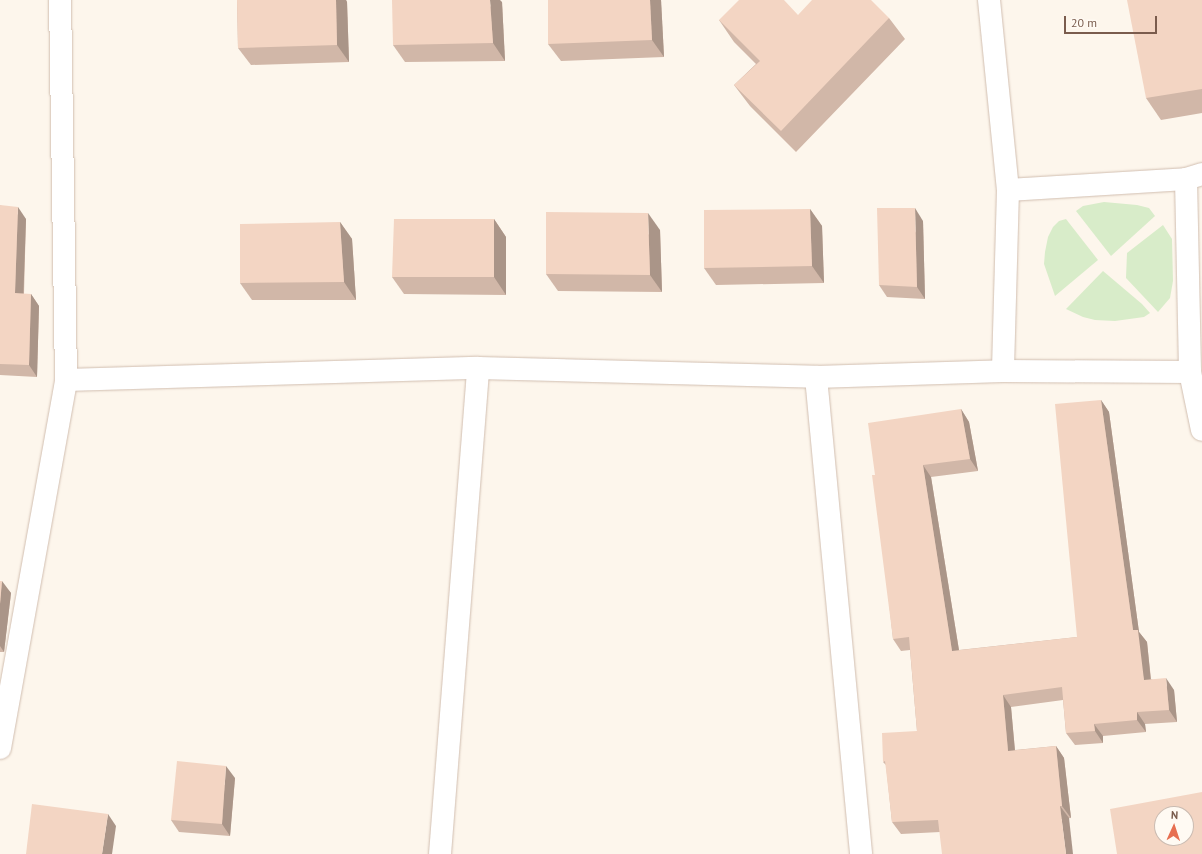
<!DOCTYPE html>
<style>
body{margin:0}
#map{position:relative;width:1202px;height:854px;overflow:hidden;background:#fdf6ec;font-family:"PT Sans",sans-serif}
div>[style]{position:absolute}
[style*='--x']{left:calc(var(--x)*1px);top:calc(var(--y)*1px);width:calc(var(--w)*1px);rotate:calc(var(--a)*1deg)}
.green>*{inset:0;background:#d8ecc9}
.roads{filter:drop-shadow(0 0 1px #d1beb0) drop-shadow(0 0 1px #d1beb0)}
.street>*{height:22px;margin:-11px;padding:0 11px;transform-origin:11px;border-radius:11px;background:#fff}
.wall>*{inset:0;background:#d1b7a8}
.shaded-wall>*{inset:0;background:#aa9588}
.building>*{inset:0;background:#f3d5c3}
span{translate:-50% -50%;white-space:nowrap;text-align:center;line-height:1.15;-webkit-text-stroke:3.5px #fffaf3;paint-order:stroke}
.north{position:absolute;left:1154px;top:806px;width:40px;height:40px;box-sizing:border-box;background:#fffaf3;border:1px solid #cabbb1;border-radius:50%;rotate:3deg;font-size:11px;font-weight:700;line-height:16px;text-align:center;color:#7a5c4d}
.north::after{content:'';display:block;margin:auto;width:14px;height:18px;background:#e76f51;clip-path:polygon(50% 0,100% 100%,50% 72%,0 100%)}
.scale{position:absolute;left:1064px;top:16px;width:93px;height:18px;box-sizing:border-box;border:2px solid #7a5c4d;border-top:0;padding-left:5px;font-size:12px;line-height:14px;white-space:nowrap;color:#7a5c4d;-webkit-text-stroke:3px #fffaf3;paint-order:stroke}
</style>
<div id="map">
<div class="green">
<i style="clip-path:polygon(1104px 202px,1137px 205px,1149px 208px,1155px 216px,1111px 256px,1076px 211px,1083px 206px)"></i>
<i style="clip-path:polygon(1066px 219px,1098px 260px,1055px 296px,1044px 264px,1045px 252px,1048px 237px,1053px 227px,1059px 221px)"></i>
<i style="clip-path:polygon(1163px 225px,1172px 239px,1173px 281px,1170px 298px,1158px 312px,1126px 278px,1127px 253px)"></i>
<i style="clip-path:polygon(1103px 271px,1142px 304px,1150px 313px,1144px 317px,1115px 321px,1095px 320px,1083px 317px,1066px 309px)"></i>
</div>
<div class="roads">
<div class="street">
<i style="--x:989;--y:0;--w:191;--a:84.3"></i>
<i style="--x:1008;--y:190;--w:181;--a:91.6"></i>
<i style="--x:1186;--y:179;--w:193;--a:88.8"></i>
<i style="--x:1190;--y:372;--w:59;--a:78.3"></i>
<i style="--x:1008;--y:190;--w:178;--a:-3.5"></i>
<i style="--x:1186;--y:179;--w:17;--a:-17"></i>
<i style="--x:816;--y:377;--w:479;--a:84.6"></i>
<i style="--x:66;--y:380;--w:412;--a:-1.7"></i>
<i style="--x:478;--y:368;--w:338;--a:1.5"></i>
<i style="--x:816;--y:377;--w:187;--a:-1.8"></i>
<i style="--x:1003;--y:371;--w:187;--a:0.3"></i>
<i style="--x:0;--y:748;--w:374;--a:-79.8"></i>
<i style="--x:66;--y:380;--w:380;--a:-90.9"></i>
<i style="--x:440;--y:854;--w:487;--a:-85.5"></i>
</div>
</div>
<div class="wall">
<i style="clip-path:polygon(237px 0,346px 0,347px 2px,349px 62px,251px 65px,238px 48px)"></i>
<i style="clip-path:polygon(548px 0,661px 0,664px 57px,561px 61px,548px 44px)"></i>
<i style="clip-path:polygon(1202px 0,1202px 113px,1161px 120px,1146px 98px)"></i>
<i style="clip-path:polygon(502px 2px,505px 61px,405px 62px,393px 45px)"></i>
<i style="clip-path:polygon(798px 15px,889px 18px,905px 39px,796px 152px,750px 106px,734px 85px,756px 64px,734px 42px,719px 20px)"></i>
<i style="clip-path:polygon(0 205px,26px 219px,24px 294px,31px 294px,39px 306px,37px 377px,0 375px)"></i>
<i style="clip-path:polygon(810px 209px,822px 226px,824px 283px,716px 285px,704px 268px)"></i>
<i style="clip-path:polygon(494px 219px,506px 237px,506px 295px,404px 294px,392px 277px)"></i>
<i style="clip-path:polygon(923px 221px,925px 299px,887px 297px,879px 285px)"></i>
<i style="clip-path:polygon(340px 222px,352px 239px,356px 300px,252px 300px,240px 283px)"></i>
<i style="clip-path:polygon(660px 230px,662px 292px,558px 291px,546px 274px)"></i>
<i style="clip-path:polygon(1101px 400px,1109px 412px,1139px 632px,1147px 642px,1151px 679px,1174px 690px,1177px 722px,1145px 724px,1146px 732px,1103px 736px,1103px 743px,1075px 745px,1066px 733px,1063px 700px,1011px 707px,1015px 750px,1056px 746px,1064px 758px,1071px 818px,940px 832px,901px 834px,892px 822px,886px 765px,883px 762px,917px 731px,910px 650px,901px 651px,893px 639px,875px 475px,961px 409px,969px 422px,978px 471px,931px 477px,959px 650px,1077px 637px)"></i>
<i style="clip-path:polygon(0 581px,11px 593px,4px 652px,0 652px)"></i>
<i style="clip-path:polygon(235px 778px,230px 836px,179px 832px,171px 820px)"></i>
</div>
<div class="shaded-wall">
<i style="clip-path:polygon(336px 0,346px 0,347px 2px,349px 62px,337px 45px)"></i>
<i style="clip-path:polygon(490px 0,500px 0,502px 2px,505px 61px,493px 43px)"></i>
<i style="clip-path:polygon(650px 0,661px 0,664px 57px,652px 40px)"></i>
<i style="clip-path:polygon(18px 207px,26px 219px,23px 305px,15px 293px)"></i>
<i style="clip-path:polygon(915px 208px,923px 221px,925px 299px,917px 287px)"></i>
<i style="clip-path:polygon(810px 209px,822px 226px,824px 283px,812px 266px)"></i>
<i style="clip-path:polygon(648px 213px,660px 230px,662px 292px,650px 275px)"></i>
<i style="clip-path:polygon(494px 219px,506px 237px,506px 295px,494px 277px)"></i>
<i style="clip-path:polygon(340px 222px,352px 239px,356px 300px,344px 282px)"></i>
<i style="clip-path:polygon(31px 294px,39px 306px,37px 377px,29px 365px)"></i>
<i style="clip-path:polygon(1101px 400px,1109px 412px,1139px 632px,1147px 642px,1152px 692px,1144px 680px,1133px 630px)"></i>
<i style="clip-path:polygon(961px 409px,969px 422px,978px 471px,970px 459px)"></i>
<i style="clip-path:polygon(923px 465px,931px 477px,961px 663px,952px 651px)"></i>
<i style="clip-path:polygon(2px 581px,11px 593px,4px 652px,0 646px,0 604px)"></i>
<i style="clip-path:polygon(1166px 678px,1174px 690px,1177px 722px,1169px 710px)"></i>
<i style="clip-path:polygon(1003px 695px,1011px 707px,1016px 763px,1008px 751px)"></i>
<i style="clip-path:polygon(1137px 712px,1145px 724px,1146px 732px,1137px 720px)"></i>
<i style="clip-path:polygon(1094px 724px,1103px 736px,1103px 743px,1095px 731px)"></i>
<i style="clip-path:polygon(1056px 746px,1064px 758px,1071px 818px,1062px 806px)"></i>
<i style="clip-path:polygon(226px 766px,235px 778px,230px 836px,222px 824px)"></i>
<i style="clip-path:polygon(1060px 806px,1069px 818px,1073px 854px,1066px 854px)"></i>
<i style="clip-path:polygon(108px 814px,116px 826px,112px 854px,102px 854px)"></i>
</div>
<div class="building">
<i style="clip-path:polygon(237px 0,336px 0,337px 45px,238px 48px)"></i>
<i style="clip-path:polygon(392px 0,490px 0,493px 43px,393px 45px)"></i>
<i style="clip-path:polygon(548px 0,650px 0,652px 40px,548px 44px)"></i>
<i style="clip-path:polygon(739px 0,784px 0,798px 15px,812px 0,871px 0,889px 18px,781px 131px,734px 85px,760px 61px,719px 20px)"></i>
<i style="clip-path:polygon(1127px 0,1202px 0,1202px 89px,1146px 98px)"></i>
<i style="clip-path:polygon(0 205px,18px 207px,15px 293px,31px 294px,29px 365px,0 364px)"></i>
<i style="clip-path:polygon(877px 208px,915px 208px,917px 287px,879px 285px)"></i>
<i style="clip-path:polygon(810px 209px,812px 266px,704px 268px,704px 210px)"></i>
<i style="clip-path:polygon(546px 212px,648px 213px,650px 275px,546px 274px)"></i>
<i style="clip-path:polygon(394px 219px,494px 219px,494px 277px,392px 277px)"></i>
<i style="clip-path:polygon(340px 222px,344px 282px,240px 283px,240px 224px)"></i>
<i style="clip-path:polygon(1101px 400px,1133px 630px,1138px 630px,1144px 680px,1166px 678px,1169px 710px,1137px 712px,1137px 720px,1094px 724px,1095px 731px,1066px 733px,1062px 687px,1003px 695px,1008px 751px,1056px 746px,1062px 806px,1060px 806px,1066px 854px,942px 854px,938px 820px,892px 822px,885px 761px,883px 762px,882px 733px,917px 731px,909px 637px,893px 639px,872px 475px,875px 475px,868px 423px,961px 409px,970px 459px,923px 465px,952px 651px,1077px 637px,1055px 404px)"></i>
<i style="clip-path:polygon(0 581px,2px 581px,0 604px)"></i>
<i style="clip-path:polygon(177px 761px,226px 766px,222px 824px,171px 820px)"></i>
<i style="clip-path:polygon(evenodd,1202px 792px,1202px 854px,1117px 854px,1110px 809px,1202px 792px,1162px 814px,1186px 814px,1186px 838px,1162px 838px,1162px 814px)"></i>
<i style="clip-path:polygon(32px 804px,108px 814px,102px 854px,26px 854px)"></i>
</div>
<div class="north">N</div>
<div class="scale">20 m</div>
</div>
